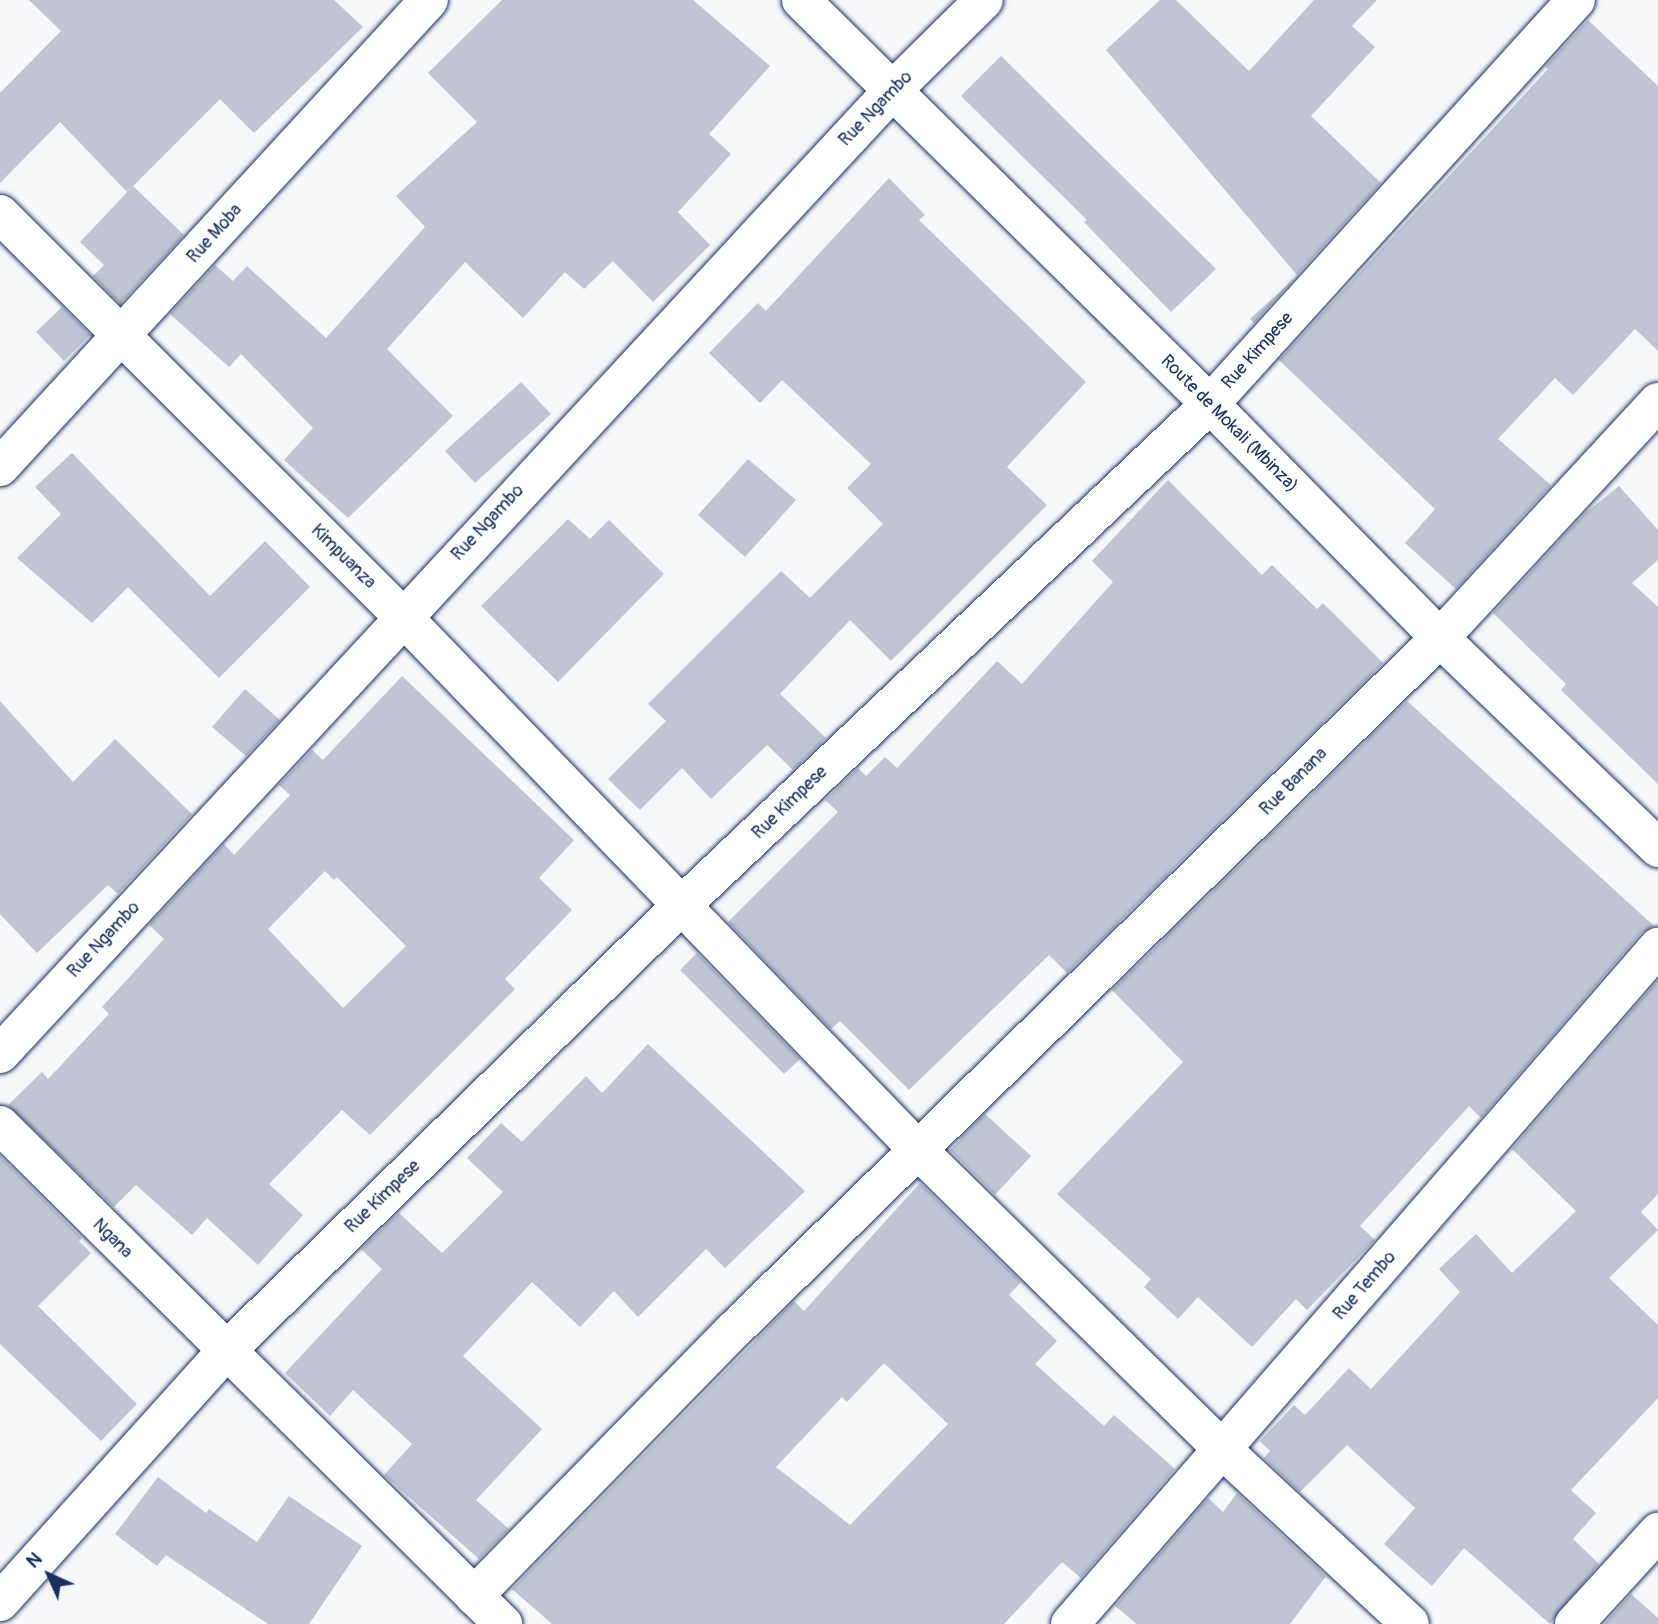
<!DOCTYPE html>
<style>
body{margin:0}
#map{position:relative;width:1658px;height:1624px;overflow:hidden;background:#f6f7f9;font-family:Pangolin,sans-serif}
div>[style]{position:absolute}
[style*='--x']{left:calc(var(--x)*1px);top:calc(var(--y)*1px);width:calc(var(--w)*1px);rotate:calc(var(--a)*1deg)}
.building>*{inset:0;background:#c0c4d3}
.roads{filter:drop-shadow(0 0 2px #1b2f5e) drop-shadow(0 0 2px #1b2f5e)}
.street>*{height:38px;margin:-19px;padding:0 19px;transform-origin:19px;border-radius:19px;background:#fff}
.secondary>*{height:38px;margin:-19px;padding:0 19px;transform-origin:19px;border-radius:19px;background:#fff}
span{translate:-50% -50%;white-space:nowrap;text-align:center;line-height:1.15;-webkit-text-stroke:5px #fff;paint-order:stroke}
.street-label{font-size:18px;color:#1b2f5e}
.north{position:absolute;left:14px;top:1540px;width:70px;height:70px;-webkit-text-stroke:5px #fff;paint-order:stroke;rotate:315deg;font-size:19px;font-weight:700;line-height:28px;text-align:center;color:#1b2f5e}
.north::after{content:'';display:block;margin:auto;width:24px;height:32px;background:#1b2f5e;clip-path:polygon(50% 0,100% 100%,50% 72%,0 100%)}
</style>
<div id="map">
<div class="building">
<i style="clip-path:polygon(29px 0,334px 0,363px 27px,254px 133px,220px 99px,127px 192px,60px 122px,0 183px,0 93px,61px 31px)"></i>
<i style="clip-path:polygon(502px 0,693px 0,770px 66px,709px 134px,731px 154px,678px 212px,710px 245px,653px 302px,613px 261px,584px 289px,565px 272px,523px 318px,465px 262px,387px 349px,453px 416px,348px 518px,284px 460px,313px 428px,241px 354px,229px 367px,170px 314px,215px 265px,233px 281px,247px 266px,326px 338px,425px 227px,396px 196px,477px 122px,428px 73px)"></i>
<i style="clip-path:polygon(1160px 0,1176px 0,1249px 71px,1314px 0,1377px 0,1352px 26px,1375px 47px,1311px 116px,1381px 183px,1297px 275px,1106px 50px)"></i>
<i style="clip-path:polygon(1588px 20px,1658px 86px,1658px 351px,1635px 329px,1573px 395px,1555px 378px,1498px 439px,1551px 485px,1456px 589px,1405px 543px,1435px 509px,1279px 360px,1548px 69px,1545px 67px)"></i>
<i style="clip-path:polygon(1001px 56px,1216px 269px,1171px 312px,1084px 222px,1087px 220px,961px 96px)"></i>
<i style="clip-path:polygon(889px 178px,925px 215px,919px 220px,1086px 382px,1007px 467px,1047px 505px,891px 661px,850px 620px,780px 694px,826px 738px,793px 770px,767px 745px,711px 799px,682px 768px,640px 810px,608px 779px,666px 721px,648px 704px,781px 571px,810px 598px,883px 524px,847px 488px,871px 464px,782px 380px,760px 403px,709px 353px,758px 303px,766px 311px)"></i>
<i style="clip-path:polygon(133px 186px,184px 235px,120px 304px,93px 276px,104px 265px,80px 242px)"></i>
<i style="clip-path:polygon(1297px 276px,1254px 323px,1250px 319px)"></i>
<i style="clip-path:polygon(62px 307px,90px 335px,64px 361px,36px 332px)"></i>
<i style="clip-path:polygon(521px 382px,551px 414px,475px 483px,445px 451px)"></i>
<i style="clip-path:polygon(72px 453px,210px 596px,265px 541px,310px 587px,219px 678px,128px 587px,92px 623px,17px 558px,61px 514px,35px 487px)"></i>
<i style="clip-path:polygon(748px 459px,796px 500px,745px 557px,698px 515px)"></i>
<i style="clip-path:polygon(1168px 480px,1262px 575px,1272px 565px,1317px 609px,1323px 603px,1383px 663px,1067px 973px,1049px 955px,909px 1090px,840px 1021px,831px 1029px,728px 922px,838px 812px,825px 800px,858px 768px,866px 776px,885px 757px,897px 768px,997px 661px,1022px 684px,1113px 582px,1092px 561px)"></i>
<i style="clip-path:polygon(1619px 486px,1658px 530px,1658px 560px,1632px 583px,1658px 607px,1658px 784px,1561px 690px,1566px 684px,1493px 613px,1584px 514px)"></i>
<i style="clip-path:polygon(568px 519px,590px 539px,609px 520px,664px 574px,558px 682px,481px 606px)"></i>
<i style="clip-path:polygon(evenodd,402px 676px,574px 840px,539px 878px,572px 910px,505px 979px,515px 989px,370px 1135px,342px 1110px,269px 1184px,303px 1215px,258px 1265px,207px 1218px,192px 1235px,136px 1185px,114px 1207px,8px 1105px,42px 1072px,48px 1079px,109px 1014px,102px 1007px,164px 939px,149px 925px,224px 844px,234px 855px,290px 795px,279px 785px,312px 750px,323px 760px,402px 676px,325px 871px,334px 880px,337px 877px,406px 946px,343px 1008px,268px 929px,325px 871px)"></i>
<i style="clip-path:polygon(245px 689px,280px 720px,246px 756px,212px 727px)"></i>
<i style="clip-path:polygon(0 701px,73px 782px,115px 739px,192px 814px,118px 894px,108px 885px,37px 953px,0 914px)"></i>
<i style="clip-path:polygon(1407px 701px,1654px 926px,1641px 933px,1481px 1118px,1469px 1106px,1360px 1226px,1375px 1240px,1368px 1247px,1307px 1310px,1296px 1299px,1252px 1347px,1198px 1297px,1178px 1319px,1144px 1287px,1151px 1279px,1057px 1194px,1183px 1062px,1112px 990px)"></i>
<i style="clip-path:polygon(697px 953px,800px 1059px,784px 1074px,680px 970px)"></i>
<i style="clip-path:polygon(1658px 980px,1658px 1194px,1641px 1212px,1658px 1230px,1609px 1278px,1658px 1325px,1658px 1398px,1571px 1490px,1596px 1513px,1573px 1539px,1599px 1564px,1550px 1624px,1464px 1548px,1432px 1586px,1384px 1544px,1415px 1508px,1347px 1445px,1300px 1492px,1264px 1458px,1270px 1451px,1260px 1441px,1294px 1405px,1305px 1415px,1349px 1368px,1371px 1389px,1460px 1292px,1439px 1269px,1476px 1234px,1512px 1273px,1576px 1211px,1512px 1149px)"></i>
<i style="clip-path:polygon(648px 1044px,805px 1191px,725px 1268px,706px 1249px,638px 1317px,614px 1291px,580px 1327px,532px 1282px,463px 1356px,542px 1429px,476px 1500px,509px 1529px,479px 1559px,384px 1475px,412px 1444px,353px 1390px,330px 1416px,285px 1373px,382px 1269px,361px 1249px,399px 1213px,442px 1253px,503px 1192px,467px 1158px,501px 1123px,522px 1142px,586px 1076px,602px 1093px)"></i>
<i style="clip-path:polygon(985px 1114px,1031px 1156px,995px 1195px,950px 1150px)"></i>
<i style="clip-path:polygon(0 1156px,82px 1238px,79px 1241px,91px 1253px,38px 1306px,137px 1404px,101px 1441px,0 1344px)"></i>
<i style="clip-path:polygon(evenodd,920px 1183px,1021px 1282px,1009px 1295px,1057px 1341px,1035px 1364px,1104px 1426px,1114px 1415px,1175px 1469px,1081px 1578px,1062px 1562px,1004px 1624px,552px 1624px,512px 1589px,794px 1301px,804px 1311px,920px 1183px,884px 1363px,948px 1424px,850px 1525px,776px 1467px,842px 1397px,847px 1402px,884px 1363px)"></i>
<i style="clip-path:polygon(158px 1477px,206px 1513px,209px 1509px,257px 1542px,289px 1496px,362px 1546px,309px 1624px,268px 1624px,166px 1555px,157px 1566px,115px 1534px)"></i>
<i style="clip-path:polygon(1237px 1493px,1326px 1576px,1290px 1624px,1137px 1624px,1115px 1606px,1208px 1498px,1223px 1512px)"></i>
<i style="clip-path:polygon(1631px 1594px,1658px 1618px,1658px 1624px,1604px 1624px)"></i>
</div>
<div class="roads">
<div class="street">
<i style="--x:0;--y:214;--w:569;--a:45"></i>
<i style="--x:402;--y:616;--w:745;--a:45.98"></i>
<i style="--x:920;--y:1152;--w:425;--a:44.5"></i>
<i style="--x:1223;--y:1450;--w:255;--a:42.9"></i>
<i style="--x:0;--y:467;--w:634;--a:-47.43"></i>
<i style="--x:0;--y:1054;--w:1313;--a:-47.19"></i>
<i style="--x:892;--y:91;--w:129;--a:-44.7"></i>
<i style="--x:0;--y:1125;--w:709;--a:44.77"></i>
<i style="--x:474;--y:1596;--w:372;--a:-45.7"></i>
<i style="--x:734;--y:1330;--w:989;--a:-44.43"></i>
<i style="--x:1440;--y:638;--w:321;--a:-47.3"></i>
<i style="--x:0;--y:1602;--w:335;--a:-48"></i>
<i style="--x:224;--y:1353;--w:639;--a:-44.37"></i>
<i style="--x:681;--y:906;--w:729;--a:-43.5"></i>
<i style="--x:1210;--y:404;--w:545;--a:-47.83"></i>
<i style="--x:1070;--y:1624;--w:897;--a:-49.02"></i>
<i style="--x:1574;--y:1624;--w:125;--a:-47.6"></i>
</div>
<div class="secondary">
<i style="--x:801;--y:0;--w:575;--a:44.65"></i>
<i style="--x:1210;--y:404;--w:328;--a:45.5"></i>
<i style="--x:1440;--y:638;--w:303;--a:43.9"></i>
</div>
</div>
<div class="street-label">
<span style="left:876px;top:109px;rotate:-46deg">Rue Ngambo</span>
<span style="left:215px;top:234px;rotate:-48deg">Rue Moba</span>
<span style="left:1258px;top:351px;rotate:-48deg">Rue Kimpese</span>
<span style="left:1229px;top:424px;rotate:45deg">Route de Mokali (Mbinza)</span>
<span style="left:488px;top:523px;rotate:-47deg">Rue Ngambo</span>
<span style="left:343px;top:557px;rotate:45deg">Kimpuanza</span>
<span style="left:1294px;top:782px;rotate:-45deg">Rue Banana</span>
<span style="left:790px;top:803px;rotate:-44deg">Rue Kimpese</span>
<span style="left:104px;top:940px;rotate:-47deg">Rue Ngambo</span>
<span style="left:383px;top:1197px;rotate:-44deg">Rue Kimpese</span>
<span style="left:112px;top:1239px;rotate:45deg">Ngana</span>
<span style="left:1365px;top:1286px;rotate:-49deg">Rue Tembo</span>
</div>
<div class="north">N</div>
</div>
